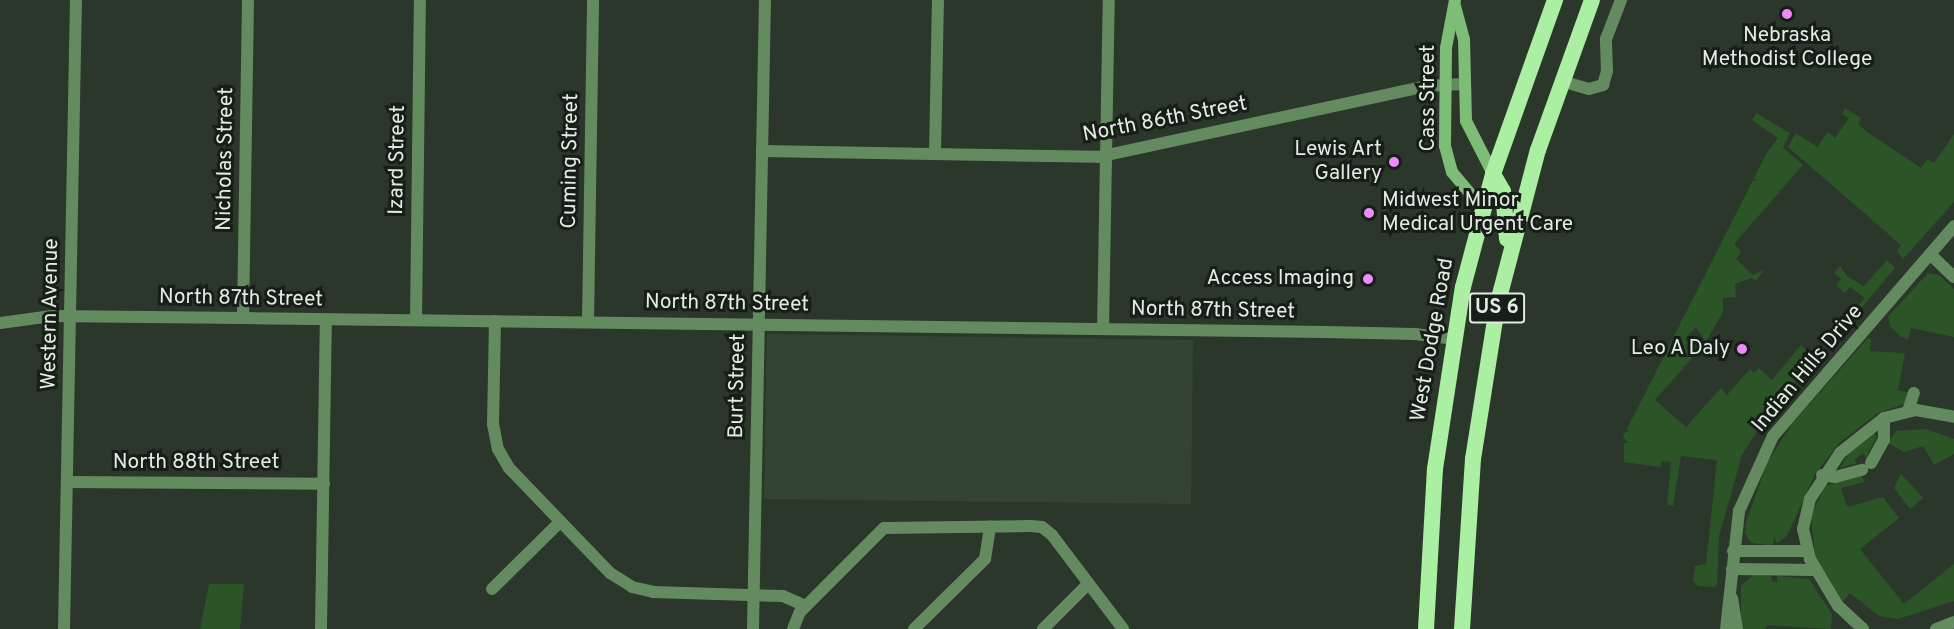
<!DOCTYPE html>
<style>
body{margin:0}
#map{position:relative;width:1954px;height:629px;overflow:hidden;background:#2b372a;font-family:Overpass,sans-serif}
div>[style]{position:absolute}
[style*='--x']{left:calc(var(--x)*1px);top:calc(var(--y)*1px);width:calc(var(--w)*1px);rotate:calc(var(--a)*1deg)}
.built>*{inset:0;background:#344432}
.green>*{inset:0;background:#2b5527}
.minor>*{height:12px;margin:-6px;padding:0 6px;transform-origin:6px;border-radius:6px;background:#648b60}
.tertiary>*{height:12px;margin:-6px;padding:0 6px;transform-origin:6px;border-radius:6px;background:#648b60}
.secondary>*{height:12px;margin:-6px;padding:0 6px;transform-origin:6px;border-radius:6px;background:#7ebd77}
.trunk>*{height:16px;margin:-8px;padding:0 8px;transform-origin:8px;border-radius:8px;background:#aaefa2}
.dots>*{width:16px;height:16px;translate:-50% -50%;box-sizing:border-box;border:3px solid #171d17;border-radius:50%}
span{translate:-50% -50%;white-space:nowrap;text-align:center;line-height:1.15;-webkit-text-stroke:6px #171d17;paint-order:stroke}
.shield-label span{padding:2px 4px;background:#171d17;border:2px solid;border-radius:4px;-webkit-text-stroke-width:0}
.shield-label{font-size:20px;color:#e3ebe3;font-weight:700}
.poi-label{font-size:21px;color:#e3ebe3}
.right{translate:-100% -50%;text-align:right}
.left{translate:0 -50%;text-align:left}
.street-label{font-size:21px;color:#e3ebe3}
</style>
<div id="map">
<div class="built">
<i style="clip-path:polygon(767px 334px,1193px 340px,1191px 504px,764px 499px)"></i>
</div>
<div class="green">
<i style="clip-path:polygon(1845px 108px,1861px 118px,1858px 124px,1867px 132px,1921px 168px,1927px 159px,1934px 163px,1954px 134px,1954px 202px,1903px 259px,1897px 251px,1901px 245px,1788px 147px,1796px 133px,1817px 147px,1828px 132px,1835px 138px,1849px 118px,1842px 114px)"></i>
<i style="clip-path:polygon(1756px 113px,1790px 133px,1783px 148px,1803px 165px,1734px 244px,1741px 251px,1736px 259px,1753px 275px,1764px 270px,1756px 281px,1752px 278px,1735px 284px,1736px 297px,1723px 298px,1723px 312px,1706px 342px,1696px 327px,1685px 339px,1693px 346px,1698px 343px,1702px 347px,1655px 400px,1686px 427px,1721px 388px,1727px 395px,1750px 369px,1754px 373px,1759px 368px,1772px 380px,1801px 345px,1816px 358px,1770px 411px,1742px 455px,1719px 536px,1717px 584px,1715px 587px,1698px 586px,1693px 581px,1695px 566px,1706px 564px,1717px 460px,1681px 456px,1673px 506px,1667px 505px,1671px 462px,1662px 461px,1660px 467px,1624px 462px,1624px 443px,1628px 443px,1623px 437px,1626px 431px,1630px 432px,1627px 429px,1753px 180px,1758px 182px,1754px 178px,1766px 154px,1778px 138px,1752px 120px)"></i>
<i style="clip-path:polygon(1887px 260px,1895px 268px,1862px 307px,1859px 305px,1865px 298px,1850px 287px,1845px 293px,1836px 285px,1841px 279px,1834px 273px,1840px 266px,1848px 277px,1864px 286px)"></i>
<i style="clip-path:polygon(1928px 273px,1939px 275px,1954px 289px,1954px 337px,1911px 328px,1908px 339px,1901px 337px,1890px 326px,1888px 317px)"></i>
<i style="clip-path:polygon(1868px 338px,1871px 339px,1870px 351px,1905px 353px,1898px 390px,1910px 393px,1907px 403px,1878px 413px,1839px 443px,1815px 474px,1787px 536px,1777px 543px,1774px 537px,1773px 544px,1769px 545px,1751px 543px,1745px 533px,1746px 523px,1767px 463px,1792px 424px)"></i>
<i style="clip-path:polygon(1926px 429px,1954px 439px,1954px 454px,1934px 465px,1923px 446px,1904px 452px,1888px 443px,1896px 431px)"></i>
<i style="clip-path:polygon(1874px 433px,1877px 437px,1866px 457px,1863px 453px,1854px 460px,1857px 463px,1840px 468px,1848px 454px)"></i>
<i style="clip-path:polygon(1901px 474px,1923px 498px,1910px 509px,1894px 488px)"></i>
<i style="clip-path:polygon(1862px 475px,1864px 482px,1841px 488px,1847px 507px,1883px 497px,1899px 518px,1860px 549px,1904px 604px,1954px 564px,1954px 601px,1898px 619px,1879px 616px,1850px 593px,1842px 602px,1815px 556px,1811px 517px,1825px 486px)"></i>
<i style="clip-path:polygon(1753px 575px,1771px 576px,1772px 582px,1777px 582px,1777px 576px,1809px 579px,1832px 614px,1831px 629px,1766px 625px,1766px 629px,1741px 629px,1741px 586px)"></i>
<i style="clip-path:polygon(209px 584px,244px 584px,240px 629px,200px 629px)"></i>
</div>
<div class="minor">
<i style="--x:1561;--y:81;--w:29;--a:16"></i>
<i style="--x:1589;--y:89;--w:15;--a:-16"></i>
<i style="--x:1603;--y:85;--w:15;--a:-74"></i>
<i style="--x:1607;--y:71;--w:32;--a:-92"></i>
<i style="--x:1606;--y:39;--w:42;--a:-69"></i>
<i style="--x:762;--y:151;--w:336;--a:1"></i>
<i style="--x:1098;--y:157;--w:337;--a:-12.2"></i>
<i style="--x:1427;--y:86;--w:36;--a:-3"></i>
<i style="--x:935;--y:154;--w:154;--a:-88.9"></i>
<i style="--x:1930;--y:254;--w:33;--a:44"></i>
<i style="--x:243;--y:318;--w:318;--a:-89.1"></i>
<i style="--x:416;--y:320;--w:320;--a:-89.3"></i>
<i style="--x:495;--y:321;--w:103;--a:91.1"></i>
<i style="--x:493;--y:424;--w:25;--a:79"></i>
<i style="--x:498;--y:449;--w:22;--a:60"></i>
<i style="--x:509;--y:468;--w:146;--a:46.1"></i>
<i style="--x:610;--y:573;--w:26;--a:32"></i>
<i style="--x:632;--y:587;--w:22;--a:13"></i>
<i style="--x:653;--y:592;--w:130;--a:1.8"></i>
<i style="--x:783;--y:596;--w:24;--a:24"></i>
<i style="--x:588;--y:322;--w:322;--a:-89.1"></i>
<i style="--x:0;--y:323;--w:52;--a:-7.7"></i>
<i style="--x:52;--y:316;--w:191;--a:0.6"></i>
<i style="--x:243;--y:318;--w:1082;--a:0.74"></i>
<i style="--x:1325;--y:332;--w:90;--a:1.3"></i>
<i style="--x:1415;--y:334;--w:39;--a:7"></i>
<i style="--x:1103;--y:329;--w:329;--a:-89"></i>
<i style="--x:1908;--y:411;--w:19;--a:-72"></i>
<i style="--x:1871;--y:463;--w:26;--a:-61"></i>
<i style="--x:1884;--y:440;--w:22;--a:-90"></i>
<i style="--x:1822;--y:475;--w:13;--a:9"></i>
<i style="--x:1835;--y:477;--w:28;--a:-15"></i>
<i style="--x:67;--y:482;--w:257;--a:0.4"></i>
<i style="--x:1733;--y:551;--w:74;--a:0"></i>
<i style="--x:1732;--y:569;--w:83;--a:0.7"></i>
<i style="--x:492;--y:589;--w:95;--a:-44.6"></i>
<i style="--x:321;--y:629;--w:309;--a:-89.1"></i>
<i style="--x:753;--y:629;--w:629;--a:-88.91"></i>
<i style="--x:793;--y:629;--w:18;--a:-68"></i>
<i style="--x:800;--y:612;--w:119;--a:-45"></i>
<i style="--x:884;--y:528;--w:147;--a:-0.8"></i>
<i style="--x:1031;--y:526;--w:11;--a:5"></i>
<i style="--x:1042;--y:527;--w:13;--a:39"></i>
<i style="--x:1052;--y:535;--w:118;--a:52.9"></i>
<i style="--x:914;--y:629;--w:100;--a:-44.6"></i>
<i style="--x:985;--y:559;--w:33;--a:-81"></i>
<i style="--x:1043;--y:629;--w:64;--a:-45"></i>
<i style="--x:1863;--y:629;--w:34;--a:-137"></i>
<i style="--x:1838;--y:606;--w:55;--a:-120.8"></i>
<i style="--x:1810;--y:559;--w:31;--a:-103"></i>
<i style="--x:1803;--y:529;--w:31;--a:-77"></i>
<i style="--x:1810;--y:499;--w:55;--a:-56.9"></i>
<i style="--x:1840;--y:453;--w:56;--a:-38.5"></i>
<i style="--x:1884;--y:418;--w:33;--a:-14"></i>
<i style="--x:1916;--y:410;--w:39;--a:10"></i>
<i style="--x:1936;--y:629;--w:19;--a:-21"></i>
</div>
<div class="tertiary">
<i style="--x:1732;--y:598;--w:31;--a:81"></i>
<i style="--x:64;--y:629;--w:629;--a:-88.91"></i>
<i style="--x:1726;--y:629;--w:119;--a:-83.7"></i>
<i style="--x:1739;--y:511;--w:82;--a:-65.6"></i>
<i style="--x:1773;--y:436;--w:277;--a:-49.2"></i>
</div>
<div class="secondary">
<i style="--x:1455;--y:0;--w:49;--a:100.6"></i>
<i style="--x:1446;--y:48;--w:98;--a:90.6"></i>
<i style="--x:1445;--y:146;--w:27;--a:75"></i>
<i style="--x:1452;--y:172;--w:38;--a:50"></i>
<i style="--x:1476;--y:201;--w:16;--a:75"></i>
<i style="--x:1455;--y:6;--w:34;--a:75"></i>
<i style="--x:1464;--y:39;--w:82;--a:88.6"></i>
<i style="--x:1466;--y:121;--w:59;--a:63"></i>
</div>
<div class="trunk">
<i style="--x:1493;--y:174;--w:20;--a:60"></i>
<i style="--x:1503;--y:191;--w:48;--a:85.2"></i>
<i style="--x:1426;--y:629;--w:160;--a:-86.8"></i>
<i style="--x:1435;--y:469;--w:184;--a:-81.3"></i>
<i style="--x:1463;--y:287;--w:117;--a:-75.1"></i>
<i style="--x:1493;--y:174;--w:185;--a:-70.4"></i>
<i style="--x:1462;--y:629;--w:170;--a:-86.3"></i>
<i style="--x:1473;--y:459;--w:159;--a:-81"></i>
<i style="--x:1498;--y:302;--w:157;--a:-75.3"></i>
<i style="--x:1538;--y:150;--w:159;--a:-70.2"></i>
</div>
<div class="dots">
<i style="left:1787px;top:14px;background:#ec8cfa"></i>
<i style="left:1394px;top:162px;background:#ec8cfa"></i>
<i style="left:1369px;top:213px;background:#ec8cfa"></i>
<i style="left:1368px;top:279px;background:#ec8cfa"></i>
<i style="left:1742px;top:349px;background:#ec8cfa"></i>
</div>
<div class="shield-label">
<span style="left:1497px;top:308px">US 6</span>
</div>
<div class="poi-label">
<span style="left:1787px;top:48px">Nebraska<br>Methodist College</span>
<span class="right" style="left:1382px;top:162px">Lewis Art<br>Gallery</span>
<span class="left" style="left:1382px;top:213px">Midwest Minor<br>Medical Urgent Care</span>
<span class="right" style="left:1354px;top:279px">Access Imaging</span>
<span class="right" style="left:1730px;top:349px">Leo A Daly</span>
</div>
<div class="street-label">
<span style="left:1429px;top:98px;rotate:-90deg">Cass Street</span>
<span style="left:1165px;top:120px;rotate:-11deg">North 86th Street</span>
<span style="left:226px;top:159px;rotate:-89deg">Nicholas Street</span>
<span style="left:398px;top:160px;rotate:-89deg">Izard Street</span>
<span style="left:571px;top:161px;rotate:-89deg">Cuming Street</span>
<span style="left:241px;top:299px;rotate:1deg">North 87th Street</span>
<span style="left:727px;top:304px;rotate:1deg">North 87th Street</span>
<span style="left:1213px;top:311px;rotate:1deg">North 87th Street</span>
<span style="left:51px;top:314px;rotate:-89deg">Western Avenue</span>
<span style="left:1433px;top:340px;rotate:-80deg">West Dodge Road</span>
<span style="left:1808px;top:369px;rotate:-50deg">Indian Hills Drive</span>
<span style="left:738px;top:386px;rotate:-89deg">Burt Street</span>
<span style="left:196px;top:463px">North 88th Street</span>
</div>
</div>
